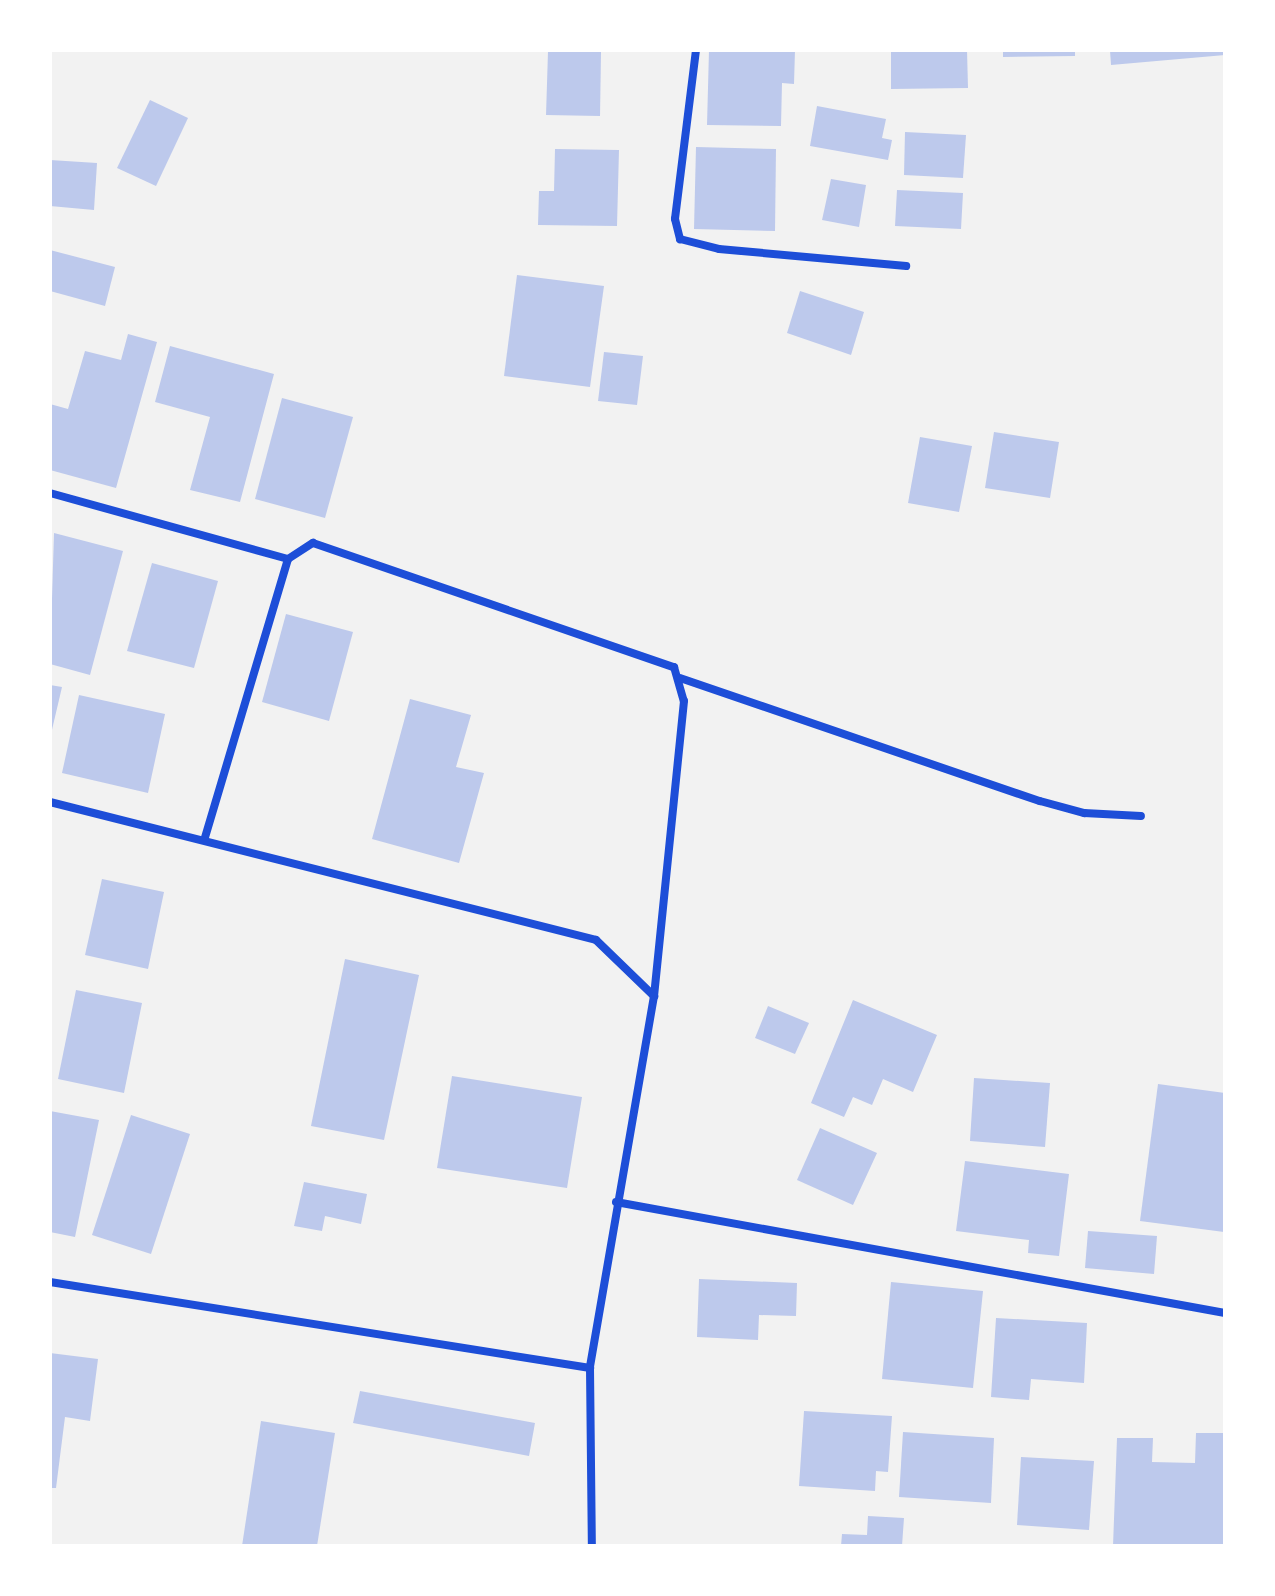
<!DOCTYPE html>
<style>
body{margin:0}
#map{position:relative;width:1275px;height:1596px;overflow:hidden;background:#f2f2f2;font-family:Poppins,sans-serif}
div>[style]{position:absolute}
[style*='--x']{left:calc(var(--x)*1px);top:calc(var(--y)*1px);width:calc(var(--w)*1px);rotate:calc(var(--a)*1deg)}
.building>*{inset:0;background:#bdc9ec}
.minor>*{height:8px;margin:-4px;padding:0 4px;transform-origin:4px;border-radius:4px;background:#1d4ed8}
span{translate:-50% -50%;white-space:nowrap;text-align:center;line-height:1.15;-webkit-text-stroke:8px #fff;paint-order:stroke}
.frame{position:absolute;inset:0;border:52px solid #fff;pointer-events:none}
</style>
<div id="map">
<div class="building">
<i style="clip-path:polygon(709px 50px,795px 50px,794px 84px,782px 83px,781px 126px,707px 125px)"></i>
<i style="clip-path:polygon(891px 50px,967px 50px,968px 88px,891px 89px)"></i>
<i style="clip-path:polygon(1003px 50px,1075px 50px,1075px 56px,1003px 57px)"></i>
<i style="clip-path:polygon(1110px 50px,1225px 50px,1225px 55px,1111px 65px)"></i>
<i style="clip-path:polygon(548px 51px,601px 52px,600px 116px,546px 115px)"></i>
<i style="clip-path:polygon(150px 100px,188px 118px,156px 186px,117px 168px)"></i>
<i style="clip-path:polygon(817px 106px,886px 119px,882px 138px,892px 140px,888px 160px,810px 146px)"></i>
<i style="clip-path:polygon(905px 132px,966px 135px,963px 178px,904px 175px)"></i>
<i style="clip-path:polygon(696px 147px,776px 149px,775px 231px,694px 229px)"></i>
<i style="clip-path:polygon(555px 149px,619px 150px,617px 226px,538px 225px,539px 191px,554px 191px)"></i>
<i style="clip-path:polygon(50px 160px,97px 163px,94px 210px,50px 206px)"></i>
<i style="clip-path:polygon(831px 179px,866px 185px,859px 227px,822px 220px)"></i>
<i style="clip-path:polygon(897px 190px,963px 193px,961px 229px,895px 226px)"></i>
<i style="clip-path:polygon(50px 250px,115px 267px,105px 306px,50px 291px)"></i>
<i style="clip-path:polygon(517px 275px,604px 286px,590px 387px,504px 376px)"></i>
<i style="clip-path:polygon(800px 291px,864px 312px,851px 355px,787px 333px)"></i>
<i style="clip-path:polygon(128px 334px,157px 342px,116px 488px,50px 470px,50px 404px,68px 409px,85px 351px,121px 360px)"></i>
<i style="clip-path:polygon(170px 346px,274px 374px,240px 502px,190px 490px,210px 417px,155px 402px)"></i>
<i style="clip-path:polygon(604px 352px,643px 356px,637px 405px,598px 401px)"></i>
<i style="clip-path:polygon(282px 398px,353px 417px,325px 518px,255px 499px)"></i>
<i style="clip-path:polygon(994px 432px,1059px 442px,1050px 498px,985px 488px)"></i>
<i style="clip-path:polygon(920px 437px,972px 446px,959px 512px,908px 503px)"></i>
<i style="clip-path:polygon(54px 533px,123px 551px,90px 675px,50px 664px)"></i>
<i style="clip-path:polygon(152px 563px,218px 581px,194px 668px,127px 651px)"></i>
<i style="clip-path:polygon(286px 614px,353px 632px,329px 721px,262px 702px)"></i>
<i style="clip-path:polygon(50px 685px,62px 687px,51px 734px,50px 734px)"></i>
<i style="clip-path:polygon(79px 695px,165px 714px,148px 793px,62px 773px)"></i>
<i style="clip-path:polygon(410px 699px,471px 715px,456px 767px,484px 773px,459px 863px,372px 839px)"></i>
<i style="clip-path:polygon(102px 879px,164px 892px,148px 969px,85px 955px)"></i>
<i style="clip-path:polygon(345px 959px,419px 975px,384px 1140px,311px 1126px)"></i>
<i style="clip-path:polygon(76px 990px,142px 1003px,124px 1093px,58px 1079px)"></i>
<i style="clip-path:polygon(853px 1000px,937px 1035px,913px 1092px,883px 1079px,872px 1105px,853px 1097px,844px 1117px,811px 1103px)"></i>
<i style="clip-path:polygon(768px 1006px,809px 1023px,795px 1054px,755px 1038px)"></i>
<i style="clip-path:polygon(452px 1076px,582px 1097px,567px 1188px,437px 1168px)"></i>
<i style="clip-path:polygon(974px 1078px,1050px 1083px,1045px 1147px,970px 1141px)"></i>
<i style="clip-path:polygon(1158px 1084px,1225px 1093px,1224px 1232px,1140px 1221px)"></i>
<i style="clip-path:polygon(50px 1111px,99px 1120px,75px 1237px,50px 1232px)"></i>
<i style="clip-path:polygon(131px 1115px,190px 1134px,151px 1254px,92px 1235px)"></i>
<i style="clip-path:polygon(820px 1128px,877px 1153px,853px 1205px,797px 1180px)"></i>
<i style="clip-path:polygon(965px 1161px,1069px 1174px,1059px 1256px,1028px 1253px,1029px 1240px,956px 1231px)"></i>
<i style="clip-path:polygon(304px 1182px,367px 1194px,361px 1224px,325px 1216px,322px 1231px,294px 1226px)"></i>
<i style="clip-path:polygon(1088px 1231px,1157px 1236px,1154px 1274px,1085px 1268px)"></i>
<i style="clip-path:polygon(699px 1279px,797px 1283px,796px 1316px,759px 1315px,758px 1340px,697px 1337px)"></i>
<i style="clip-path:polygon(891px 1282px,983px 1291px,973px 1388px,882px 1379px)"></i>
<i style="clip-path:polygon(996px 1318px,1087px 1323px,1084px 1383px,1031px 1379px,1029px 1400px,991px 1397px)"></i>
<i style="clip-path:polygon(50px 1353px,98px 1359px,90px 1421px,65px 1417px,56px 1488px,50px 1488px)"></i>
<i style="clip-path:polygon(360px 1391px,535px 1423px,529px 1456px,353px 1423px)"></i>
<i style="clip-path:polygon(804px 1411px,892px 1416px,888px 1472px,876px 1471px,875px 1491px,799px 1486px)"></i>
<i style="clip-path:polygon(261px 1421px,335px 1433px,317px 1546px,242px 1546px)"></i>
<i style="clip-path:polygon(903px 1432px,994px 1438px,991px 1503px,899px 1497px)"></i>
<i style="clip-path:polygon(1196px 1433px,1225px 1433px,1225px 1546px,1113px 1546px,1117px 1438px,1153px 1438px,1152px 1462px,1195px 1463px)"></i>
<i style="clip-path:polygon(1021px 1457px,1094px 1461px,1089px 1530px,1017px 1525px)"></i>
<i style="clip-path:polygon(868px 1516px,904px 1518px,902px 1546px,841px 1546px,842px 1534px,867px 1535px)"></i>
</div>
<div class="minor">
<i style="--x:696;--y:50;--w:170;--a:97.1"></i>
<i style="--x:675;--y:219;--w:21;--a:76"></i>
<i style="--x:680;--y:239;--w:40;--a:14.4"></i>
<i style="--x:719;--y:249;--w:188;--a:5.2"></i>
<i style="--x:50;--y:493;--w:247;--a:15.5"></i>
<i style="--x:288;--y:559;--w:291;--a:106.6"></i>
<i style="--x:288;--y:559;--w:30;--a:-33"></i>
<i style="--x:313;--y:543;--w:382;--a:19"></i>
<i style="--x:674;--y:667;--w:35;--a:74"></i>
<i style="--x:684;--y:701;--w:297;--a:95.8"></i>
<i style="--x:680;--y:678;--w:380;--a:18.9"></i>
<i style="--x:1040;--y:801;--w:46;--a:15.3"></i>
<i style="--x:1084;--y:813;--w:57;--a:3"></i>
<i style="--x:50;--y:802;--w:563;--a:14.18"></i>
<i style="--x:596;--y:940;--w:81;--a:44"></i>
<i style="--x:654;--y:996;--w:377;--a:99.8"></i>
<i style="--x:590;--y:1368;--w:178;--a:89.4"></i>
<i style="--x:616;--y:1202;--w:619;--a:10.33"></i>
<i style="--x:50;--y:1282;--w:547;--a:9.05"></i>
</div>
<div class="frame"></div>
</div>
